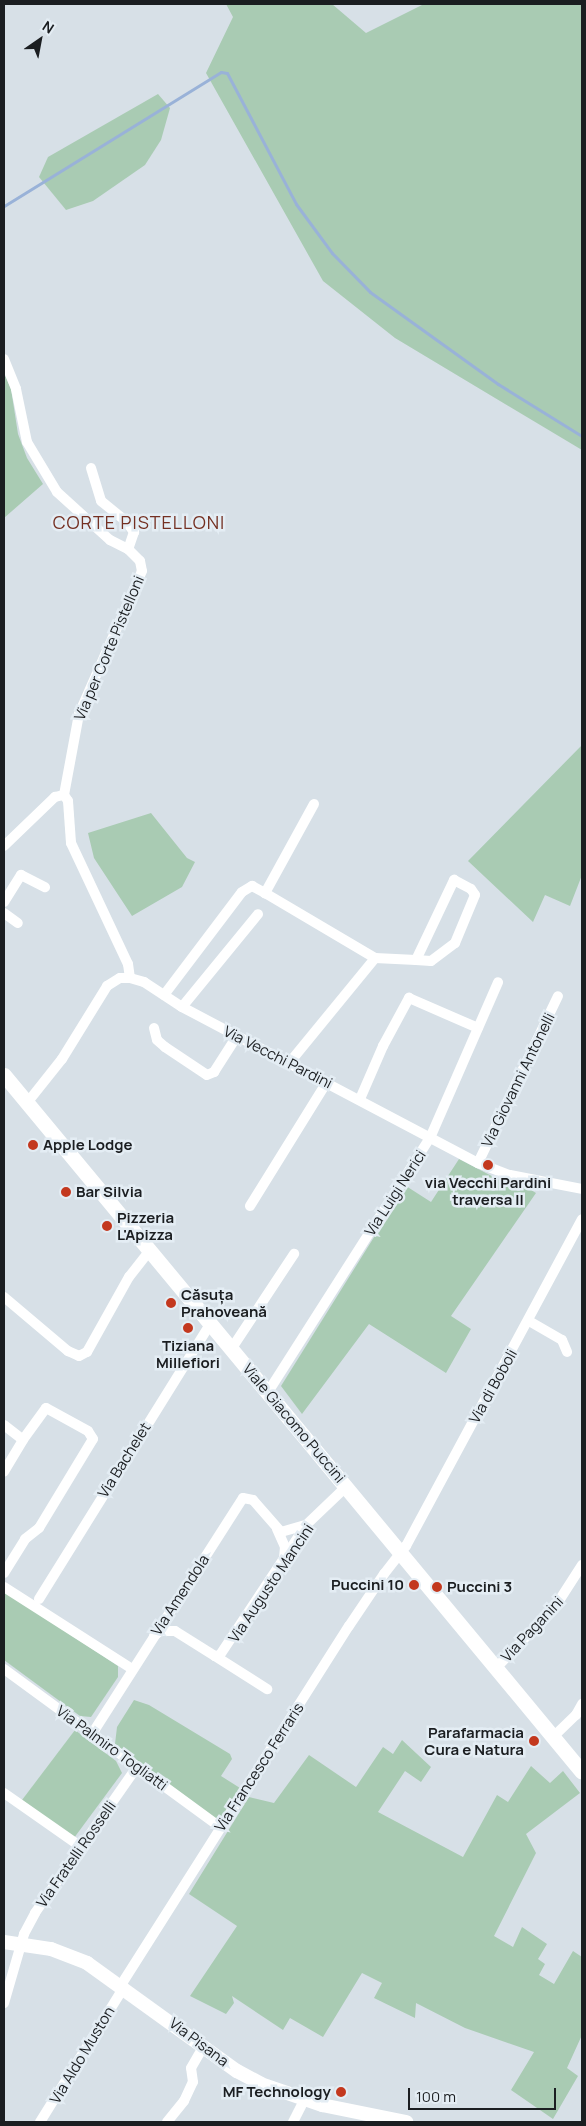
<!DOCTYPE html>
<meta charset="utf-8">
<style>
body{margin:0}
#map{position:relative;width:586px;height:2126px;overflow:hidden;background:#d7e0e7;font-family:Manrope,sans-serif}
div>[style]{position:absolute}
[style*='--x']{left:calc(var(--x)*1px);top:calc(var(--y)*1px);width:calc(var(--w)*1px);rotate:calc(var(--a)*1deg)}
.green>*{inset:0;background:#a9cbb3}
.stream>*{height:3px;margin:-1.5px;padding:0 1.5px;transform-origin:1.5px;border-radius:1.5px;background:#99b2d8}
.street>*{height:10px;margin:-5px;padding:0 5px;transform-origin:5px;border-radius:5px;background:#fff}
.secondary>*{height:14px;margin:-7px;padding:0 7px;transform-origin:7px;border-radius:7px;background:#fff}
.primary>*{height:15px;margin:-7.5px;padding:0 7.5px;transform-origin:7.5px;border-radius:7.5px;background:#fff}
.dots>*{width:14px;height:14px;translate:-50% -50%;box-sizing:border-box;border:2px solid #e4edf4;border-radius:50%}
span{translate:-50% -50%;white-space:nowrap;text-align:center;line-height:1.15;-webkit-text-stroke:5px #e4edf4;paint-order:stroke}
.street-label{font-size:15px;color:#1b1e21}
.poi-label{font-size:15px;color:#1b1e21;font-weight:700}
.left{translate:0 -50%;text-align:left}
.right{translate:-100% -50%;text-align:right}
.quarter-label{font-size:18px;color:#743022;letter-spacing:1px}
.frame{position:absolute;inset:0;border:5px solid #1b1e21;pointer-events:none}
.north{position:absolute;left:15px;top:15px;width:50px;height:50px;-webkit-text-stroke:4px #e4edf4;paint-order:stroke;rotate:33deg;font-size:14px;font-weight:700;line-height:20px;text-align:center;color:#1b1e21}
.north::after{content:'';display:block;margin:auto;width:18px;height:22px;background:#1b1e21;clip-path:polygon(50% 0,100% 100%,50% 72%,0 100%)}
.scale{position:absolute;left:408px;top:2088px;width:148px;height:22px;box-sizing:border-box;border:2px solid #1b1e21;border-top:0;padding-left:6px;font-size:15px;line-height:18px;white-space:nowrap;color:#1b1e21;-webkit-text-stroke:4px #e4edf4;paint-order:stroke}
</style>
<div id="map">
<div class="green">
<i style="clip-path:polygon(226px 4px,332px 4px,366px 33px,424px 4px,582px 4px,582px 450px,395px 338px,323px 281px,206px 73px,233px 17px)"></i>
<i style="clip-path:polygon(158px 94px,170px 108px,161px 140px,145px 165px,93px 201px,66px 210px,39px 177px,48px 157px)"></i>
<i style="clip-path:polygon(4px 373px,11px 389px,18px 434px,27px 458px,43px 484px,4px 518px)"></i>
<i style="clip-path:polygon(582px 745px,582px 875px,570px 906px,545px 895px,533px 922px,468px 861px)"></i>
<i style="clip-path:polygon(151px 813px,187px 858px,195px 862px,182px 887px,132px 916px,94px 858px,88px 833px)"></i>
<i style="clip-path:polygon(459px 1159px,509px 1185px,523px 1185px,536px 1193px,451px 1316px,471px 1329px,446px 1373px,369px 1324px,302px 1414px,281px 1386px,406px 1186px,431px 1202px)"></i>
<i style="clip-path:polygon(4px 1591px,118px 1666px,118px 1677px,91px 1717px,80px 1716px,4px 1660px)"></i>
<i style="clip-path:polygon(134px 1700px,149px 1705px,230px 1754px,232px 1759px,221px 1776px,240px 1788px,221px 1818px,216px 1819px,115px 1744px,117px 1727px)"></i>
<i style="clip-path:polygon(75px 1730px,116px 1761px,122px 1773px,74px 1838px,22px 1800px)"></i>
<i style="clip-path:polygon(402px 1740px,431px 1767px,421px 1782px,405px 1771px,378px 1812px,463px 1857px,497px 1795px,508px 1802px,531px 1766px,550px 1783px,563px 1771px,580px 1793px,526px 1834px,536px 1853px,494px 1936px,513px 1947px,522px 1927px,547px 1944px,538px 1959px,545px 1964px,539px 1975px,554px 1984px,573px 1951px,582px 1957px,582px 2035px,567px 2068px,578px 2076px,553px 2119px,511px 2090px,534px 2052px,465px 2028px,416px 2003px,415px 2018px,374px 1998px,382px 1983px,362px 1973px,323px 2037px,290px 2018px,283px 2030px,232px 1996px,234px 2003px,226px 2014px,190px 1996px,237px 1926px,189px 1894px,249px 1797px,274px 1803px,309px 1755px,356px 1787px,383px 1747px,393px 1754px)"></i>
</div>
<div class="stream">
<i style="--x:4;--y:206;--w:255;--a:-31.7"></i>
<i style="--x:221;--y:72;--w:6;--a:9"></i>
<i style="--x:227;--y:73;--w:148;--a:62.2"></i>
<i style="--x:296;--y:204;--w:61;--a:53.7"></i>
<i style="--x:332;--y:253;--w:54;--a:45.7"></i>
<i style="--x:370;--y:292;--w:158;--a:35.7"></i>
<i style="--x:498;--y:384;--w:99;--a:31.8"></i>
</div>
<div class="street">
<i style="--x:4;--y:359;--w:32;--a:68"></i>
<i style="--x:16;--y:389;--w:54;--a:78.3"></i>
<i style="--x:27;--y:442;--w:58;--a:59"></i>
<i style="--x:57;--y:492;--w:72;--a:42.2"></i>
<i style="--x:110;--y:540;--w:20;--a:27"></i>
<i style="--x:128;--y:549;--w:17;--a:45"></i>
<i style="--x:140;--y:561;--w:10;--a:79"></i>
<i style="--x:142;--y:571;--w:156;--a:113.8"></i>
<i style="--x:79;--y:714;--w:82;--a:100.5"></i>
<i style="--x:64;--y:795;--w:7;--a:56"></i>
<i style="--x:68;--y:801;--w:42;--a:85.9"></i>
<i style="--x:71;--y:843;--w:134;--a:64.8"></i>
<i style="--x:128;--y:964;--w:14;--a:82"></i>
<i style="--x:91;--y:468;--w:34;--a:73"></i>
<i style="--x:101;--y:501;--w:32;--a:39"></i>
<i style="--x:126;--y:521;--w:14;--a:54"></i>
<i style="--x:134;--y:532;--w:18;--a:109"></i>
<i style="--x:314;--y:804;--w:102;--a:118.8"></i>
<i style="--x:265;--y:893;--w:128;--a:30.6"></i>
<i style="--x:4;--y:846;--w:71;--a:-43.9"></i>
<i style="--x:55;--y:797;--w:9;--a:-13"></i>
<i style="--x:4;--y:902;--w:32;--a:-58"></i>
<i style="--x:21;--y:875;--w:27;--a:27"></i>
<i style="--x:4;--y:913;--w:17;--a:36"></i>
<i style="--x:164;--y:995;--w:129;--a:-52.9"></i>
<i style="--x:242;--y:892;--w:12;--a:-31"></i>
<i style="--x:252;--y:886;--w:15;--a:28"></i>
<i style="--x:182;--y:1007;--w:120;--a:-50.7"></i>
<i style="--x:154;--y:1028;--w:12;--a:76"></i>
<i style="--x:157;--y:1040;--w:11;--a:41"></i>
<i style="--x:165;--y:1047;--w:50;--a:33.7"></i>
<i style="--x:207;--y:1075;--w:8;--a:-23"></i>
<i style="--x:214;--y:1072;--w:43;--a:-57.4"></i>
<i style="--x:290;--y:1062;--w:134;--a:-50.7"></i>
<i style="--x:375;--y:958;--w:41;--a:2.8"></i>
<i style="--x:416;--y:960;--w:89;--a:-64.6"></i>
<i style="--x:454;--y:880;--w:19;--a:28"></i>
<i style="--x:471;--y:889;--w:7;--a:56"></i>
<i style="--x:475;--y:895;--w:52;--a:112.6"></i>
<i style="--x:455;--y:943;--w:30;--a:143"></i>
<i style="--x:431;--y:961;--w:15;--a:-176"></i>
<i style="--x:360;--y:1099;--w:58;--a:-66.5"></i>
<i style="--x:383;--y:1046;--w:55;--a:-61.6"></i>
<i style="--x:409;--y:998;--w:75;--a:23.5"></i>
<i style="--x:27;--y:1103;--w:56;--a:-51.5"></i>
<i style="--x:62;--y:1059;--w:86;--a:-58.3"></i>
<i style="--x:107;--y:986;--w:15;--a:-32"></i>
<i style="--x:120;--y:978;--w:10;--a:0"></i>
<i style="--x:130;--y:978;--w:15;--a:16"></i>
<i style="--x:144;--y:982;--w:45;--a:33.3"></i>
<i style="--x:182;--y:1007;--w:335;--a:27.8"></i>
<i style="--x:478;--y:1163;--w:34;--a:21"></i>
<i style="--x:510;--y:1175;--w:73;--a:11"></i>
<i style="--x:478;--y:1163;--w:185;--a:-64.4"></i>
<i style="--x:250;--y:1206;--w:146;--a:-58.2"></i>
<i style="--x:4;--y:1297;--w:84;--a:40.2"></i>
<i style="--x:68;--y:1351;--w:12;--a:24"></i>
<i style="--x:79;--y:1356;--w:9;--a:-27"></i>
<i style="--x:87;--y:1352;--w:86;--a:-60.8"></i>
<i style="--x:129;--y:1277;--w:34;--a:-52"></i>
<i style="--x:529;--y:1321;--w:38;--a:30"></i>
<i style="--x:562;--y:1340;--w:13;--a:67"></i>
<i style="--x:232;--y:1348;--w:113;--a:-56.6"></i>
<i style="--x:268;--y:1392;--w:301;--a:-57.5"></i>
<i style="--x:430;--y:1138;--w:170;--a:-66.4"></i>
<i style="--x:4;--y:1425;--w:24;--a:38"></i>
<i style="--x:23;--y:1440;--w:37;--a:121"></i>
<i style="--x:277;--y:1529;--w:20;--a:66"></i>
<i style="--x:285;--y:1547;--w:11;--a:95"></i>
<i style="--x:4;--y:1573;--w:40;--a:-58"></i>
<i style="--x:25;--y:1539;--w:18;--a:-38"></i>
<i style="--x:39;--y:1528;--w:104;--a:-58.8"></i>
<i style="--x:93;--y:1439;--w:9;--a:-122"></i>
<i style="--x:88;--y:1431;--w:48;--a:-151.3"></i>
<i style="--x:46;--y:1408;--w:39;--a:126"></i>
<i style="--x:4;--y:1587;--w:152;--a:32.6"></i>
<i style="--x:39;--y:1599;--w:325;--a:-58.1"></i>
<i style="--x:154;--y:1636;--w:8;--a:-40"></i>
<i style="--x:160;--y:1631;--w:15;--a:0"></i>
<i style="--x:175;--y:1631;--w:47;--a:32"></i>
<i style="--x:215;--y:1656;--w:5;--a:-11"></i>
<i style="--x:220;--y:1655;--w:156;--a:-56.5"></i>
<i style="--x:306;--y:1525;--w:57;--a:-43.6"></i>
<i style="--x:215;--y:1656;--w:62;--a:32.4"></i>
<i style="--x:496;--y:1668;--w:85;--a:-46"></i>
<i style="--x:555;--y:1607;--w:50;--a:-57.3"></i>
<i style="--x:4;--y:1669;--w:268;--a:36.2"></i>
<i style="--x:92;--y:1734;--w:280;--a:-57.4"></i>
<i style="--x:243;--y:1498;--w:10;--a:11"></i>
<i style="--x:253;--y:1500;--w:43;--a:48.8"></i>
<i style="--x:281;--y:1532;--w:26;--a:-16"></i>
<i style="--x:553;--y:1737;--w:32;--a:-44"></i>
<i style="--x:576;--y:1715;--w:13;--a:-61"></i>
<i style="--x:4;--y:1793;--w:94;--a:35"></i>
<i style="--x:121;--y:1985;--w:425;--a:-57.6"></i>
<i style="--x:349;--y:1626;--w:63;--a:-56.1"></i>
<i style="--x:384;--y:1574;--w:36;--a:-52"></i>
<i style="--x:406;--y:1546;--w:371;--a:-61.7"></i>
<i style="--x:4;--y:2003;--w:72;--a:-73.8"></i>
<i style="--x:24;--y:1934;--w:24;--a:-62"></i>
<i style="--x:35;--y:1913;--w:178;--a:-55.1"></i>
<i style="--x:40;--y:2122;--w:159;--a:-58.1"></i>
<i style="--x:167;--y:2122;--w:27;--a:-51"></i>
<i style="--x:184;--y:2101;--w:21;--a:-65"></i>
<i style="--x:193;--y:2082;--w:14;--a:-98"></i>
<i style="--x:191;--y:2068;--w:24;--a:-60"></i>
<i style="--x:293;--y:2122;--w:25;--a:-63"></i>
</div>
<div class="secondary">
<i style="--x:4;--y:1942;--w:48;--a:8.5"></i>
<i style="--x:51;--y:1949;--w:39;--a:21"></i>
<i style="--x:87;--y:1963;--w:185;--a:35.8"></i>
<i style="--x:237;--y:2071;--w:27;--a:28"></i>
<i style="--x:261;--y:2084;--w:65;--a:19"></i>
<i style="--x:322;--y:2105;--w:86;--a:11.4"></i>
</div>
<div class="primary">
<i style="--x:4;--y:1075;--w:905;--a:50.33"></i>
</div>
<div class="dots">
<i style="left:33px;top:1145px;background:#c3381e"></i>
<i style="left:488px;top:1165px;background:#c3381e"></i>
<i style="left:66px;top:1192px;background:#c3381e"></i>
<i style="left:107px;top:1226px;background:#c3381e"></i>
<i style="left:171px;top:1303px;background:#c3381e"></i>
<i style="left:188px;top:1328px;background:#c3381e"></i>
<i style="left:414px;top:1585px;background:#c3381e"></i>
<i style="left:437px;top:1587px;background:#c3381e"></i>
<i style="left:534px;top:1741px;background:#c3381e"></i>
<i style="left:341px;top:2092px;background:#c3381e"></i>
</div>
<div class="street-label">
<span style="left:109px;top:648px;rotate:-67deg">Via per Corte Pistelloni</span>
<span style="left:278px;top:1057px;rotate:27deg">Via Vecchi Pardini</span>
<span style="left:518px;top:1080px;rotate:-64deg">Via Giovanni Antonelli</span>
<span style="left:395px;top:1193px;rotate:-57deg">Via Luigi Nerici</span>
<span style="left:493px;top:1386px;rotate:-61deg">Via di Boboli</span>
<span style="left:294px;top:1423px;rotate:50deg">Viale Giacomo Puccini</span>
<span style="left:124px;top:1460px;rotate:-58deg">Via Bachelet</span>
<span style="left:271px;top:1583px;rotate:-56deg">Via Augusto Mancini</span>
<span style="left:180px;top:1595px;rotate:-57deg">Via Amendola</span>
<span style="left:532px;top:1629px;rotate:-47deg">Via Paganini</span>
<span style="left:112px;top:1748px;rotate:36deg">Via Palmiro Togliatti</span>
<span style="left:259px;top:1767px;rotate:-57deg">Via Francesco Ferraris</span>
<span style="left:76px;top:1854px;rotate:-55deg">Via Fratelli Rosselli</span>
<span style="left:199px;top:2042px;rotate:37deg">Via Pisana</span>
<span style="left:82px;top:2055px;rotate:-59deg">Via Aldo Muston</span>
</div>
<div class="poi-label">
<span class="left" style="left:43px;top:1145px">Apple Lodge</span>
<span style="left:488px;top:1191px">via Vecchi Pardini<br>traversa II</span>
<span class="left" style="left:76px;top:1192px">Bar Silvia</span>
<span class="left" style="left:117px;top:1226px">Pizzeria<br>L'Apizza</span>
<span class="left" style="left:181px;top:1303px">Căsuța<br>Prahoveană</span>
<span style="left:188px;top:1354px">Tiziana<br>Millefiori</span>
<span class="right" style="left:404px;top:1585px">Puccini 10</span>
<span class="left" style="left:447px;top:1587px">Puccini 3</span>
<span class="right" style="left:524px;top:1741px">Parafarmacia<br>Cura e Natura</span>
<span class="right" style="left:331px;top:2092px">MF Technology</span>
</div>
<div class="quarter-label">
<span style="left:139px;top:522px">CORTE PISTELLONI</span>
</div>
<div class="frame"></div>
<div class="north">N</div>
<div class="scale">100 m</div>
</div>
